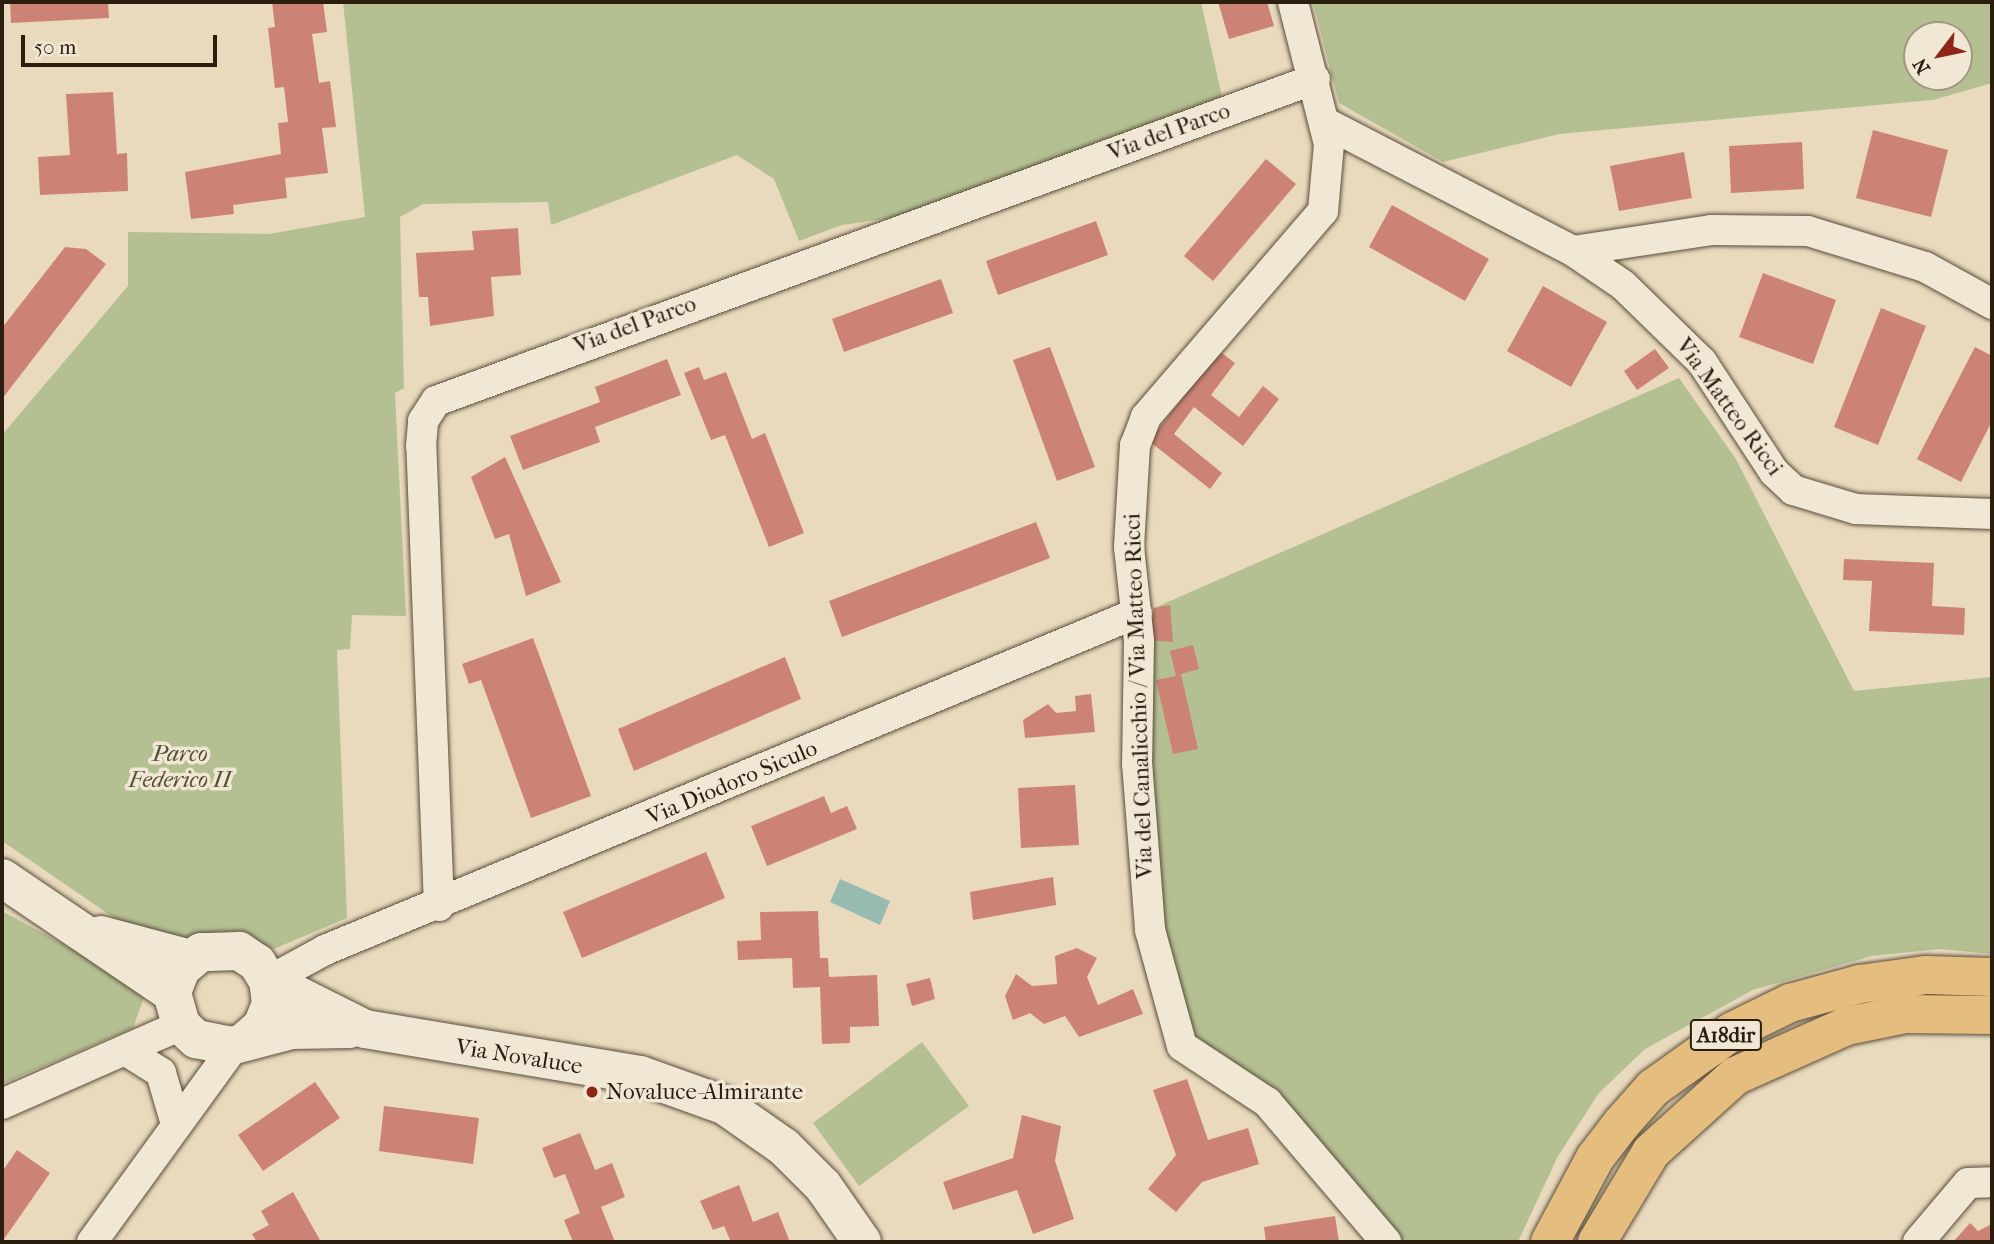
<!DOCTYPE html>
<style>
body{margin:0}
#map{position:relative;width:1994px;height:1244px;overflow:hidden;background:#e9dabe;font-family:"IM FELL French Canon",serif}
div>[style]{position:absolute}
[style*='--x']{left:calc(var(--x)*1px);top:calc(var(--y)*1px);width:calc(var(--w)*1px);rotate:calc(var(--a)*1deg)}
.green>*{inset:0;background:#b5c092}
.water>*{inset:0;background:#97bbb0}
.building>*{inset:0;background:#cc8376}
.roads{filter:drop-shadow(0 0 2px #5a4d3a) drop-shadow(0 0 2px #5a4d3a)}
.street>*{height:30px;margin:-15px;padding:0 15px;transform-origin:15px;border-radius:15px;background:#f1e7d5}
.secondary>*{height:38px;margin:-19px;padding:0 19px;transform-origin:19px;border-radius:19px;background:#f1e7d5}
.highway>*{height:38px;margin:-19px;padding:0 19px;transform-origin:19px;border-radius:19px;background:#e4bd7f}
.dots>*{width:19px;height:19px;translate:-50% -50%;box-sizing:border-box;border:4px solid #f1e7d5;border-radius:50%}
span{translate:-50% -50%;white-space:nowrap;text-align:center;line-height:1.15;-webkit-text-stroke:7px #f1e7d5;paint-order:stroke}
.shield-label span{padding:2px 5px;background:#f1e7d5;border:2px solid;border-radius:5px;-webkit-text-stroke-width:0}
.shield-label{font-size:21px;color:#2b1e0e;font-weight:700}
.street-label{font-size:23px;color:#2b1e0e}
.park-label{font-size:23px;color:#544f36;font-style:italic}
.poi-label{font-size:23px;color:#2b1e0e}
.left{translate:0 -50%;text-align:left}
.frame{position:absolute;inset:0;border:4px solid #2b1e0e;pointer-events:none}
.north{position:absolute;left:1903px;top:21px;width:70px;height:70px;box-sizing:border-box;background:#f1e7d5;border:2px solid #a29785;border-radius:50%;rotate:238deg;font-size:19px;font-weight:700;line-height:28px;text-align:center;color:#2b1e0e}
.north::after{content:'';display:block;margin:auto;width:24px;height:32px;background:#8f2418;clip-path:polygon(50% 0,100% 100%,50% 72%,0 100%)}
.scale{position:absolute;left:21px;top:35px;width:196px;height:32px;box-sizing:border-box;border:4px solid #2b1e0e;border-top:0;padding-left:9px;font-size:21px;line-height:24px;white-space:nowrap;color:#2b1e0e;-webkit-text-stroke:5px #f1e7d5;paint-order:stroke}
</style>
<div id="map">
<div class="green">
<i style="clip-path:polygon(343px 2px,1201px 2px,1222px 97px,899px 217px,842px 225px,799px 241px,774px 179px,737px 155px,551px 225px,548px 202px,423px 204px,400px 217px,404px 388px,395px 393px,406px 616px,352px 615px,350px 649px,337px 650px,347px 918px,274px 949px,231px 931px,185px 947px,123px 924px,2px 841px,2px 435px,128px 286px,128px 232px,269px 234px,365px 217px)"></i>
<i style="clip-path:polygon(evenodd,1313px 2px,1992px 2px,1992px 83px,1933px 100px,1559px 134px,1443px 162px,1339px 103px,1313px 2px,1917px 35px,1959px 35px,1959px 77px,1917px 77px,1917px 35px)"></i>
<i style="clip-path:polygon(1679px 378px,1736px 459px,1854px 691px,1992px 677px,1992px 954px,1939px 949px,1872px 956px,1753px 990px,1645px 1049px,1599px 1093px,1558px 1156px,1518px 1242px,1395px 1242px,1194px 1047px,1158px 933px,1146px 750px,1154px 608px)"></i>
<i style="clip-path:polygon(2px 911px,147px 989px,133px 1028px,2px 1084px)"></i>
<i style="clip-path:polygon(922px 1042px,969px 1106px,859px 1186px,813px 1123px)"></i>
</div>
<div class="water">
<i style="clip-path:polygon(840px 879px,890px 901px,880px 925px,830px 902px)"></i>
</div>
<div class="building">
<i style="clip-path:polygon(10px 2px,108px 2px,109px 18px,11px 23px)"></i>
<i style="clip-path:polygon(272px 2px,323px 2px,327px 32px,312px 34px,319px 83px,330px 81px,336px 127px,322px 128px,328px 173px,285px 178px,287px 198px,233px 205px,234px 214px,191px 219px,185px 172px,281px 154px,278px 123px,288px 122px,284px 87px,275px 88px,268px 28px,275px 27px)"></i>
<i style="clip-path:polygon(1218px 2px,1267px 2px,1274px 26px,1229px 39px)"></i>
<i style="clip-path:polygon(113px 92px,117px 154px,127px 153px,128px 191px,40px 195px,38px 157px,70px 155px,66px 94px)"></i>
<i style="clip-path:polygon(1873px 130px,1948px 150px,1931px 217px,1856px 198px)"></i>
<i style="clip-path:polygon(1802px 142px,1804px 189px,1731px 193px,1729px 146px)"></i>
<i style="clip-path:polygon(1684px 152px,1692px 198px,1619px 211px,1610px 166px)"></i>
<i style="clip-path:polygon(1266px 159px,1296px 184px,1213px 281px,1184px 256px)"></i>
<i style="clip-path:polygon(1392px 205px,1489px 259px,1465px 301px,1369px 247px)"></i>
<i style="clip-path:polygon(1096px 221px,1108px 255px,998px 295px,986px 261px)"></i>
<i style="clip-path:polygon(518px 228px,521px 275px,491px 277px,494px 316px,430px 326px,428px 297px,419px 297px,416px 253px,474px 250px,472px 231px)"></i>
<i style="clip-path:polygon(65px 247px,86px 249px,106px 264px,2px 399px,2px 328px)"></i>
<i style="clip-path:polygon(1763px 273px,1836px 300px,1813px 364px,1739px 337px)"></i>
<i style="clip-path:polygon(941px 279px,953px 313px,844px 352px,832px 319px)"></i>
<i style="clip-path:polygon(1543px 286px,1607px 322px,1571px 387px,1507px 351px)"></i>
<i style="clip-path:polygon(1881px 308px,1926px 326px,1878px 445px,1834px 427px)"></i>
<i style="clip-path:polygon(1050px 347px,1095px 467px,1057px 481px,1013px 360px)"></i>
<i style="clip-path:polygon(1975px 347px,1992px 356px,1992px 421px,1961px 482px,1917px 459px)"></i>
<i style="clip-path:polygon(1655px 349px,1669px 368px,1637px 390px,1624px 371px)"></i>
<i style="clip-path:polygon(1219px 351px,1235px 363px,1211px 395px,1239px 417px,1263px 386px,1279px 399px,1243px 446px,1194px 407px,1174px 434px,1222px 473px,1210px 489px,1149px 441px)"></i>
<i style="clip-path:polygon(667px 359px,681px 395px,595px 427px,600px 442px,523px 470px,510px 436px,600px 402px,595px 387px)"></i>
<i style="clip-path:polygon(699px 367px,704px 380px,726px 372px,752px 439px,765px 433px,804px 533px,769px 547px,725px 435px,711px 440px,684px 373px)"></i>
<i style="clip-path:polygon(505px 457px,561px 582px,526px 596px,509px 534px,495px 539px,471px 477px)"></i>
<i style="clip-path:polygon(1036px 522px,1050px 558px,842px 637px,829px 601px)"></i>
<i style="clip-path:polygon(1844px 559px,1934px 563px,1932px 606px,1965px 608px,1964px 635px,1869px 631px,1872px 581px,1843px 580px)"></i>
<i style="clip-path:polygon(1170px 605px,1173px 642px,1149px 640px,1154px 608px)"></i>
<i style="clip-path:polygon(533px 638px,591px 796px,531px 818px,481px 680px,469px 684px,462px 664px)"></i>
<i style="clip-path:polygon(1193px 645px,1199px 669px,1181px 674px,1198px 749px,1173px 754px,1156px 680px,1176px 676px,1170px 651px)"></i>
<i style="clip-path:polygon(785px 657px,801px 699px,634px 771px,618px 729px)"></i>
<i style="clip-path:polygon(1091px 694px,1095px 732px,1025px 738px,1023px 720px,1048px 704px,1056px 713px,1076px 711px,1075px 696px)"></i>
<i style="clip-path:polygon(1075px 785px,1079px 845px,1021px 848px,1018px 788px)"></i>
<i style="clip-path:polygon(824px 796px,831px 813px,847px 806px,857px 829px,767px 866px,751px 826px)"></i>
<i style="clip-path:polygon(706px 852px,725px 898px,582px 958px,563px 912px)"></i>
<i style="clip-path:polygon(1053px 877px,1056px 905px,973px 920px,970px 892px)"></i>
<i style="clip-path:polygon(818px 911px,820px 958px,828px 958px,829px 977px,877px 975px,879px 1026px,850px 1027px,850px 1043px,822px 1044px,820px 987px,793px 988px,792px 958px,738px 960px,737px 941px,761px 940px,760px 912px)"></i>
<i style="clip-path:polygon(1077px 948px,1097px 958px,1087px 977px,1098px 1005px,1133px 989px,1143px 1014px,1079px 1037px,1065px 1016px,1044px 1024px,1030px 1013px,1013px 1020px,1005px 996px,1016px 974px,1032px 986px,1057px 984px,1055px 956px)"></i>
<i style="clip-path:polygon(930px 978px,935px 999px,912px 1006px,906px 984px)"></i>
<i style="clip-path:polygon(1187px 1079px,1208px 1140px,1248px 1128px,1259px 1164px,1202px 1182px,1176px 1212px,1148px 1189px,1176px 1155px,1153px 1090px)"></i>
<i style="clip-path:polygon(315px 1082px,340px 1118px,263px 1171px,238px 1135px)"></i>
<i style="clip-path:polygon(384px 1106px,479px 1118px,473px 1164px,379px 1151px)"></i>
<i style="clip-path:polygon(1022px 1115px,1061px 1126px,1055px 1161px,1074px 1219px,1033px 1234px,1017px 1190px,953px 1210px,943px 1182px,1013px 1158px)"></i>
<i style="clip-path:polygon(580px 1133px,595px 1170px,612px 1163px,625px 1197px,601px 1207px,615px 1242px,573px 1242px,564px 1220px,580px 1213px,565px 1174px,554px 1178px,542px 1148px)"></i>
<i style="clip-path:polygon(17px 1150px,50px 1173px,2px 1242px,2px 1172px)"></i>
<i style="clip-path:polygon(739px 1185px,753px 1222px,778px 1212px,790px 1242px,731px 1242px,724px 1226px,713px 1230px,700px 1201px)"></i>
<i style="clip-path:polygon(293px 1192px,321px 1242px,257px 1242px,252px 1234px,269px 1225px,261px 1211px)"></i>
<i style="clip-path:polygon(1335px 1216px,1339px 1242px,1266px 1242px,1264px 1227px)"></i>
<i style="clip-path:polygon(1970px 1223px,1978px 1231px,1992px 1224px,1992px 1242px,1953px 1242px)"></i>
</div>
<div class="roads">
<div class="street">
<i style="--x:1293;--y:2;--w:146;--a:75.8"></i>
<i style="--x:1329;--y:144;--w:67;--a:95.1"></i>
<i style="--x:1323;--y:211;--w:272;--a:130.7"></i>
<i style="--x:1146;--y:417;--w:30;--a:111"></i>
<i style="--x:1135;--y:445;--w:102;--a:93.4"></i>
<i style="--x:1129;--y:547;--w:95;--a:83.9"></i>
<i style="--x:1139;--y:641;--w:122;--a:90.9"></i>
<i style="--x:1137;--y:763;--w:168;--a:85.5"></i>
<i style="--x:1150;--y:930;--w:120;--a:74.6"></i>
<i style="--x:1182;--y:1046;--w:102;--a:33.4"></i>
<i style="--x:1267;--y:1102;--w:184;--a:49.6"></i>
<i style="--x:1326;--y:123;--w:278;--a:27.4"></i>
<i style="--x:1573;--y:251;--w:60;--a:34.2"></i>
<i style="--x:1623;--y:285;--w:110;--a:44.3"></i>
<i style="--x:1702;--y:362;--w:131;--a:56.8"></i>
<i style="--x:1774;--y:472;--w:26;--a:43"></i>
<i style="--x:1793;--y:490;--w:66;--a:16.8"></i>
<i style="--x:1856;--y:509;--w:136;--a:2.1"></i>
<i style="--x:1573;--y:251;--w:141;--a:-8.6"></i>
<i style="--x:1712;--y:230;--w:96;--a:0.6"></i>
<i style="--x:1808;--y:231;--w:122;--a:17.1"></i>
<i style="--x:1925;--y:267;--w:77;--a:28.9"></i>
<i style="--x:439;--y:906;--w:460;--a:-92.2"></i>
<i style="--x:421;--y:446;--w:25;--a:-85"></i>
<i style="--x:423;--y:421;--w:24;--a:-57"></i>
<i style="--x:436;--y:401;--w:936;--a:-20.12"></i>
<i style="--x:268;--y:981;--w:65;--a:-28.5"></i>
<i style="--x:325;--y:950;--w:879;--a:-22.54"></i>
<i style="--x:128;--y:1052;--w:39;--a:32"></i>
<i style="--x:161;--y:1073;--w:50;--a:73.7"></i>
<i style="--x:2;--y:1104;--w:196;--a:-23.8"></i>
<i style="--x:92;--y:1242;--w:245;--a:-54"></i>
<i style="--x:1918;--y:1242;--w:77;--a:-49.7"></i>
<i style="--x:1968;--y:1183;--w:24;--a:-2"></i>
</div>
<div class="secondary">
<i style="--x:2;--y:878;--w:205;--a:34.1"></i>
<i style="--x:101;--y:935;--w:92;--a:15.1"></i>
<i style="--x:271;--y:990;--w:26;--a:11"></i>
<i style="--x:297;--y:995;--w:76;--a:26.6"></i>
<i style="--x:365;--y:1029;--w:279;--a:9.5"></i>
<i style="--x:640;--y:1075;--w:89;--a:19.7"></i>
<i style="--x:724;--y:1105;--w:73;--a:35"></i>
<i style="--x:784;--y:1147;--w:55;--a:45"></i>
<i style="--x:823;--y:1186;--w:68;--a:55.1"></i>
<i style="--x:245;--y:1041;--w:23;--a:-41"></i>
<i style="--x:262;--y:1026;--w:24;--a:-68"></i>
<i style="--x:271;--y:1004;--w:23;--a:-97"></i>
<i style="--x:268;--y:981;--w:21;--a:-121"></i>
<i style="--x:257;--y:963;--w:22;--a:-146"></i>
<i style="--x:239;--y:951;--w:38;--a:178"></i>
<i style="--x:201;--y:952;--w:26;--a:140"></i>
<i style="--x:181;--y:969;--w:26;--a:111"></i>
<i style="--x:172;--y:993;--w:33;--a:74"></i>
<i style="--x:181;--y:1025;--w:21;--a:43"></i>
<i style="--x:196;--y:1039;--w:36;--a:11"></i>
<i style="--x:231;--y:1046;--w:62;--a:-14.9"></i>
<i style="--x:291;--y:1030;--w:58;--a:-1"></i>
</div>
<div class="highway">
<i style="--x:1550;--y:1242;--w:95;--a:-61.8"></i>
<i style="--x:1595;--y:1158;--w:44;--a:-52.4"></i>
<i style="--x:1622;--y:1123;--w:47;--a:-48.5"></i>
<i style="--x:1653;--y:1088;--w:98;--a:-35.5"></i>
<i style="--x:1733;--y:1031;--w:64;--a:-26.2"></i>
<i style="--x:1790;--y:1003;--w:73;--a:-15.2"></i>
<i style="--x:1860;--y:984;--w:67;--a:-7.8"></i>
<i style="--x:1926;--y:975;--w:66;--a:1.7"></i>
<i style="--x:1597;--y:1242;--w:105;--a:-59"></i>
<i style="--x:1651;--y:1152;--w:113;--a:-42.1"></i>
<i style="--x:1735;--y:1076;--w:123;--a:-24.1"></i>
<i style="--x:1847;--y:1026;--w:59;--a:-11.7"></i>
<i style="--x:1905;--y:1014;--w:87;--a:0.7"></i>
</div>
</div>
<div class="dots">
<i style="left:592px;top:1092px;background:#8f2418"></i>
</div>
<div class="shield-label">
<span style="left:1726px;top:1035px">A18dir</span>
</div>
<div class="street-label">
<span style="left:1169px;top:132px;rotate:-20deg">Via del Parco</span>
<span style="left:635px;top:325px;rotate:-20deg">Via del Parco</span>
<span style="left:1729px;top:407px;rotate:54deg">Via Matteo Ricci</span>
<span style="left:1139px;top:696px;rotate:-92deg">Via del Canalicchio / Via Matteo Ricci</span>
<span style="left:732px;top:783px;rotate:-23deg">Via Diodoro Siculo</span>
<span style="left:519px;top:1057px;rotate:9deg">Via Novaluce</span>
</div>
<div class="park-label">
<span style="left:180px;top:767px">Parco<br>Federico II</span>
</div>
<div class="poi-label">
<span class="left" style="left:606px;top:1092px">Novaluce-Almirante</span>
</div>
<div class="frame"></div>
<div class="north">N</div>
<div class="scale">50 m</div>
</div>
